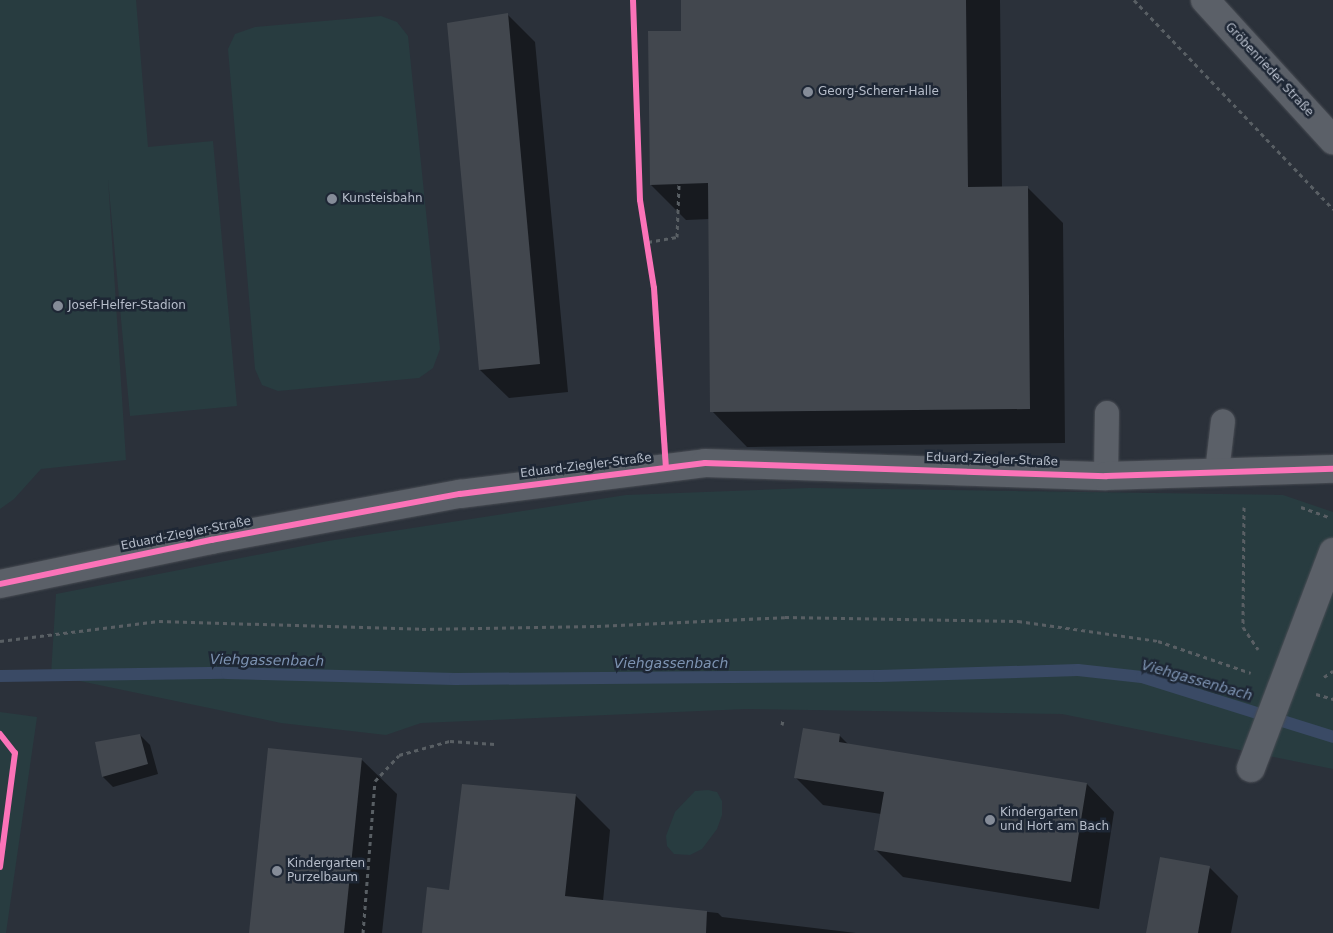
<!DOCTYPE html>
<meta charset="utf-8">
<style>
body{margin:0}
#map{position:relative;width:1333px;height:933px;overflow:hidden;background:#2b313a;font-family:"DejaVu Sans",sans-serif}
div>[style]{position:absolute}
[style*='--x']{left:calc(var(--x)*1px);top:calc(var(--y)*1px);width:calc(var(--w)*1px);rotate:calc(var(--a)*1deg)}
.green>*{inset:0;background:#283c40}
.shadow>*{inset:0;background:#0007}
.stream>*{height:12px;margin:-6px;padding:0 6px;transform-origin:6px;border-radius:6px;background:#3a4a65}
.building>*{inset:0;background:#42474e}
.path>*{height:3px;margin-top:-1.5px;transform-origin:0;background:repeating-linear-gradient(90deg,#595f64 0 4px,transparent 0 8px)}
.roads{filter:drop-shadow(0 0 1px #494d54) drop-shadow(0 0 1px #494d54)}
.service>*{height:24px;margin:-12px;padding:0 12px;transform-origin:12px;border-radius:12px;background:#5b6068}
.minor>*{height:28px;margin:-14px;padding:0 14px;transform-origin:14px;border-radius:14px;background:#5b6068}
.tertiary>*{height:28px;margin:-14px;padding:0 14px;transform-origin:14px;border-radius:14px;background:#5b6068}
.cycleway>*{height:6px;margin:-3px;padding:0 3px;transform-origin:3px;border-radius:3px;background:#fb73b8}
.dots>*{width:14px;height:14px;translate:-50% -50%;box-sizing:border-box;border:2px solid #1e2735;border-radius:50%}
span{translate:-50% -50%;white-space:nowrap;text-align:center;line-height:1.15;-webkit-text-stroke:5px #1e2735;paint-order:stroke}
.street-label{font-size:12px;color:#b6bdca}
.poi-label{font-size:12px;color:#b6bdca}
.left{translate:0 -50%;text-align:left}
.water-label{font-size:14px;color:#7d93b2;font-style:italic}
</style>
<div id="map">
<div class="green">
<i style="clip-path:polygon(0 0,136px 0,148px 147px,213px 141px,237px 406px,130px 416px,108px 179px,126px 460px,41px 469px,14px 499px,0 509px)"></i>
<i style="clip-path:polygon(381px 16px,397px 22px,408px 36px,440px 349px,433px 368px,419px 378px,278px 391px,262px 385px,255px 369px,228px 49px,235px 34px,255px 27px)"></i>
<i style="clip-path:polygon(809px 488px,1283px 495px,1333px 512px,1333px 769px,1062px 714px,746px 709px,421px 723px,386px 735px,281px 723px,51px 675px,56px 594px,328px 541px,626px 495px)"></i>
<i style="clip-path:polygon(0 712px,37px 717px,6px 933px,0 933px)"></i>
<i style="clip-path:polygon(708px 790px,717px 792px,722px 801px,722px 815px,717px 829px,702px 849px,690px 855px,674px 854px,667px 846px,666px 836px,675px 812px,695px 791px)"></i>
</div>
<div class="shadow">
<i style="clip-path:polygon(682px 0,1000px 0,1002px 188px,1028px 188px,1063px 223px,1065px 443px,747px 447px,712px 411px,710px 219px,686px 220px,651px 185px,682px 32px)"></i>
<i style="clip-path:polygon(507px 14px,535px 42px,568px 392px,509px 398px,480px 370px)"></i>
<i style="clip-path:polygon(140px 735px,150px 745px,158px 774px,113px 787px,103px 777px,96px 743px)"></i>
<i style="clip-path:polygon(839px 735px,849px 745px,1087px 784px,1114px 812px,1099px 909px,903px 877px,875px 849px,881px 814px,823px 805px,796px 778px)"></i>
<i style="clip-path:polygon(361px 759px,397px 794px,382px 933px,250px 933px)"></i>
<i style="clip-path:polygon(575px 795px,610px 830px,603px 901px,718px 913px,722px 917px,856px 933px,423px 933px,451px 892px)"></i>
<i style="clip-path:polygon(1210px 868px,1238px 896px,1231px 933px,1148px 933px)"></i>
</div>
<div class="stream">
<i style="--x:0;--y:676;--w:227;--a:-0.8"></i>
<i style="--x:227;--y:673;--w:228;--a:1.5"></i>
<i style="--x:455;--y:679;--w:424;--a:-0.4"></i>
<i style="--x:879;--y:676;--w:199;--a:-1.7"></i>
<i style="--x:1078;--y:670;--w:64;--a:6.2"></i>
<i style="--x:1142;--y:677;--w:200;--a:17.4"></i>
</div>
<div class="building">
<i style="clip-path:polygon(681px 0,966px 0,968px 187px,1028px 186px,1030px 409px,710px 412px,708px 183px,650px 185px,648px 31px,681px 31px)"></i>
<i style="clip-path:polygon(508px 13px,540px 364px,479px 370px,447px 23px)"></i>
<i style="clip-path:polygon(803px 728px,840px 734px,839px 742px,1087px 783px,1071px 882px,874px 850px,884px 792px,794px 778px)"></i>
<i style="clip-path:polygon(140px 734px,148px 764px,102px 777px,95px 742px)"></i>
<i style="clip-path:polygon(268px 748px,362px 758px,344px 933px,249px 933px)"></i>
<i style="clip-path:polygon(462px 784px,576px 794px,565px 896px,707px 911px,706px 933px,422px 933px,427px 887px,449px 890px)"></i>
<i style="clip-path:polygon(1160px 857px,1210px 866px,1198px 933px,1146px 933px)"></i>
</div>
<div class="path">
<i style="--x:1134;--y:0;--w:289;--a:46.4"></i>
<i style="--x:648;--y:242;--w:29;--a:-10"></i>
<i style="--x:677;--y:237;--w:53;--a:-87.8"></i>
<i style="--x:1244;--y:507;--w:120;--a:90.5"></i>
<i style="--x:1243;--y:627;--w:27;--a:56"></i>
<i style="--x:1301;--y:507;--w:29;--a:20"></i>
<i style="--x:0;--y:641;--w:160;--a:-7.2"></i>
<i style="--x:159;--y:621;--w:263;--a:1.7"></i>
<i style="--x:422;--y:629;--w:175;--a:-1"></i>
<i style="--x:597;--y:626;--w:188;--a:-2.7"></i>
<i style="--x:785;--y:617;--w:233;--a:1"></i>
<i style="--x:1018;--y:621;--w:141;--a:8.1"></i>
<i style="--x:1158;--y:641;--w:98;--a:19"></i>
<i style="--x:1324;--y:677;--w:11;--a:-34"></i>
<i style="--x:1316;--y:694;--w:18;--a:16"></i>
<i style="--x:782;--y:725;--w:5;--a:-79"></i>
<i style="--x:363;--y:933;--w:152;--a:-85.5"></i>
<i style="--x:375;--y:781;--w:35;--a:-47"></i>
<i style="--x:399;--y:755;--w:53;--a:-15.4"></i>
<i style="--x:450;--y:741;--w:45;--a:3.8"></i>
</div>
<div class="roads">
<div class="service">
<i style="--x:1217;--y:472;--w:51;--a:-83.3"></i>
<i style="--x:1106;--y:476;--w:63;--a:-89.1"></i>
</div>
<div class="minor">
<i style="--x:0;--y:584;--w:216;--a:-11.8"></i>
<i style="--x:211;--y:540;--w:253;--a:-10.5"></i>
<i style="--x:460;--y:494;--w:247;--a:-7.2"></i>
<i style="--x:705;--y:463;--w:401;--a:1.9"></i>
<i style="--x:1106;--y:476;--w:227;--a:-1.8"></i>
<i style="--x:1251;--y:768;--w:231;--a:-69.2"></i>
</div>
<div class="tertiary">
<i style="--x:1205;--y:0;--w:190;--a:47.6"></i>
</div>
</div>
<div class="cycleway">
<i style="--x:633;--y:0;--w:200;--a:88"></i>
<i style="--x:640;--y:200;--w:89;--a:81"></i>
<i style="--x:654;--y:288;--w:179;--a:86.2"></i>
<i style="--x:0;--y:584;--w:216;--a:-11.8"></i>
<i style="--x:211;--y:540;--w:253;--a:-10.5"></i>
<i style="--x:460;--y:494;--w:247;--a:-7.2"></i>
<i style="--x:705;--y:463;--w:401;--a:1.9"></i>
<i style="--x:1106;--y:476;--w:227;--a:-1.8"></i>
<i style="--x:0;--y:734;--w:24;--a:52"></i>
<i style="--x:15;--y:753;--w:115;--a:97.5"></i>
</div>
<div class="dots">
<i style="left:808px;top:92px;background:#858c98"></i>
<i style="left:332px;top:199px;background:#858c98"></i>
<i style="left:58px;top:306px;background:#858c98"></i>
<i style="left:990px;top:820px;background:#858c98"></i>
<i style="left:277px;top:871px;background:#858c98"></i>
</div>
<div class="street-label">
<span style="left:1269px;top:70px;rotate:47deg">Gröbenrieder Straße</span>
<span style="left:992px;top:460px;rotate:2deg">Eduard-Ziegler-Straße</span>
<span style="left:586px;top:466px;rotate:-7deg">Eduard-Ziegler-Straße</span>
<span style="left:186px;top:534px;rotate:-11deg">Eduard-Ziegler-Straße</span>
</div>
<div class="poi-label">
<span class="left" style="left:818px;top:92px">Georg-Scherer-Halle</span>
<span class="left" style="left:342px;top:199px">Kunsteisbahn</span>
<span class="left" style="left:68px;top:306px">Josef-Helfer-Stadion</span>
<span class="left" style="left:1000px;top:820px">Kindergarten<br>und Hort am Bach</span>
<span class="left" style="left:287px;top:871px">Kindergarten<br>Purzelbaum</span>
</div>
<div class="water-label">
<span style="left:267px;top:660px;rotate:1deg">Viehgassenbach</span>
<span style="left:671px;top:663px">Viehgassenbach</span>
<span style="left:1197px;top:680px;rotate:16deg">Viehgassenbach</span>
</div>
</div>
